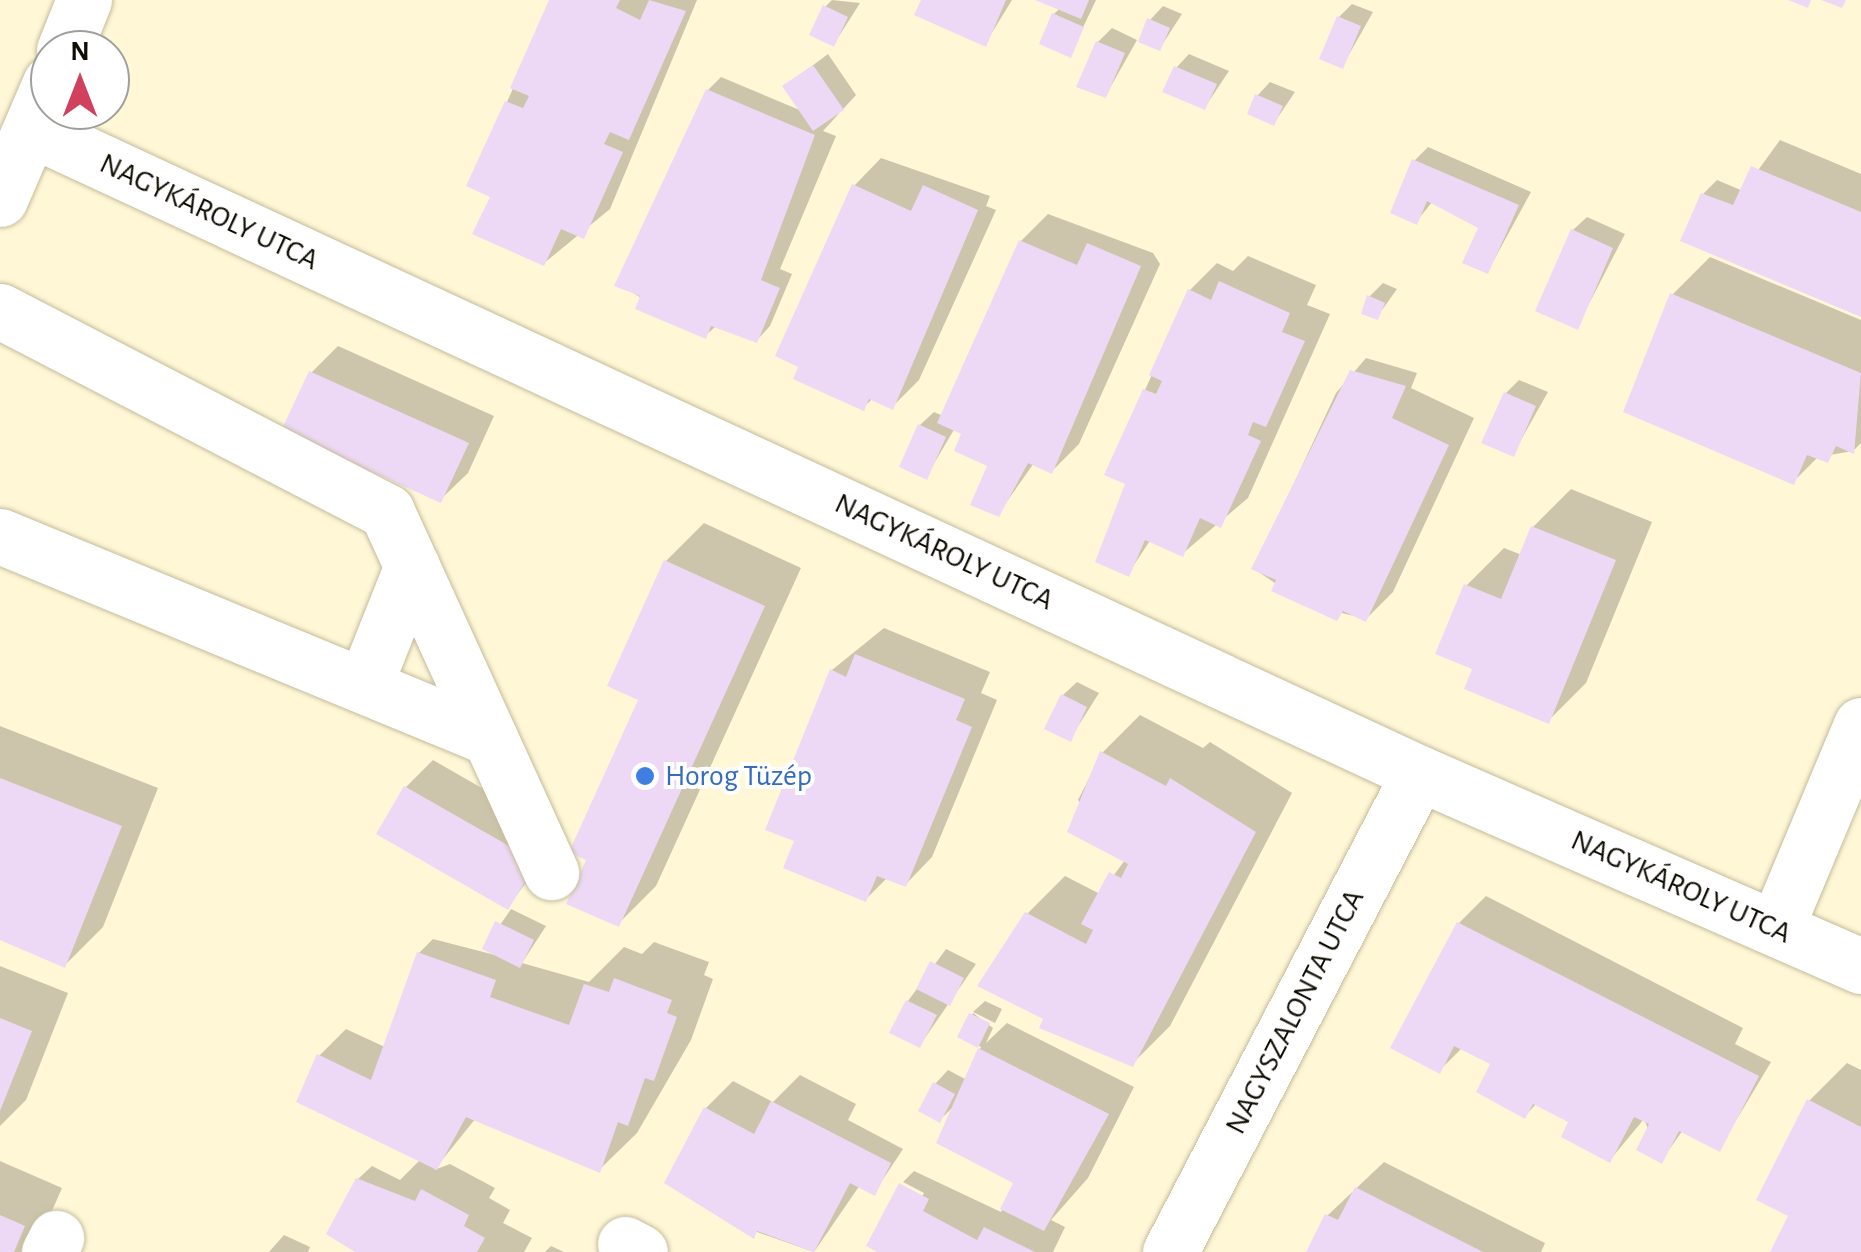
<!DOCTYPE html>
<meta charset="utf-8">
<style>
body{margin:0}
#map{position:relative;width:1861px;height:1252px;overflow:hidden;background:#fff7d6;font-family:"Alegreya Sans",sans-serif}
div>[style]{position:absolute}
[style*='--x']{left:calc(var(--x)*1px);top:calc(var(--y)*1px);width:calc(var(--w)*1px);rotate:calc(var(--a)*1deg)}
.shadow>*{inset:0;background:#0003}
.building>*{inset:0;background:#edd9f6}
.roads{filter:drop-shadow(0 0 2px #c3bc9c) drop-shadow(0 0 2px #c3bc9c)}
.minor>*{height:55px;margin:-27.5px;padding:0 27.5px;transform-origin:27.5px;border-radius:27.5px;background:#fff}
.dots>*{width:28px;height:28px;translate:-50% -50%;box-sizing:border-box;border:5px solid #fff;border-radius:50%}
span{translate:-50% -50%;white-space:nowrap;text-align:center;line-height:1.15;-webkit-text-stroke:8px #fff;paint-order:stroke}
.street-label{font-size:30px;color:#100e04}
.shop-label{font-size:30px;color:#366cbe}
.left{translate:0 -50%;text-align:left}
.north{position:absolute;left:30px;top:30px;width:100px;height:100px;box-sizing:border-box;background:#fff;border:2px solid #9f9f9b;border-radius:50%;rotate:0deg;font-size:28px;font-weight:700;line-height:40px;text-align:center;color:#100e04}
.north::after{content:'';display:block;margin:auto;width:35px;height:45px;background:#d1415d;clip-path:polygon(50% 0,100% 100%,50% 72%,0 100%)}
</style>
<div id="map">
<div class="shadow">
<i style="clip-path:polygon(552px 0,697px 0,610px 209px,543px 264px,493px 196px,507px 102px)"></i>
<i style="clip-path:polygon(832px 0,860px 3px,834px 44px,825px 7px)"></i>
<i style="clip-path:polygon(923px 0,1012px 0,985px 44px)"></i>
<i style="clip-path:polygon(1041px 0,1096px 0,1070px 55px,1054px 14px,1060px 8px)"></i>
<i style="clip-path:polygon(1352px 4px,1373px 12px,1342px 67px,1339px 17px)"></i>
<i style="clip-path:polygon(1163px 6px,1182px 14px,1160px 48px,1150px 20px)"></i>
<i style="clip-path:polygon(1112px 28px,1137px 40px,1106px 95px,1098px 42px)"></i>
<i style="clip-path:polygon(828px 54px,856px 95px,823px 131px,836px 136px,780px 269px,792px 274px,770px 326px,757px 340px,716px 326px,705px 336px,618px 284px,708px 90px,721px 77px,802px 111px,785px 86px)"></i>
<i style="clip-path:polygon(1189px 54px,1229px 71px,1205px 107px,1176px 68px)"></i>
<i style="clip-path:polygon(1270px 82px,1295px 92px,1274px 123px,1257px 96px)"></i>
<i style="clip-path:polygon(1780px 140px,1861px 174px,1861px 314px,1703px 194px,1717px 180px,1743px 191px)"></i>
<i style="clip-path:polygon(1428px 147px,1531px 192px,1488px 271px,1481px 227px,1433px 201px,1416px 222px,1414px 161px)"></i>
<i style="clip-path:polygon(881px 158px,990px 196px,986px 206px,996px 210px,919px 380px,892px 407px,873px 398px,863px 408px,854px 186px)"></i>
<i style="clip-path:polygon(1048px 214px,1153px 253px,1160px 264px,1079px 444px,1052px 471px,1034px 463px,998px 514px,990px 466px,964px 432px,955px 428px,926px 477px,920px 425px,934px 412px,943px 416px,1021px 241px)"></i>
<i style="clip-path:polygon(1587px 217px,1625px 234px,1577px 327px,1573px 230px)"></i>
<i style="clip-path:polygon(1248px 256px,1316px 285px,1307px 305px,1330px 314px,1248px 498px,1182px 554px,1151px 539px,1128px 574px,1128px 483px,1145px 390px,1190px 290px,1217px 263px,1233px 271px)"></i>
<i style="clip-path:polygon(1710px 257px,1861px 320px,1861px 443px,1853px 451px,1818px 457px,1793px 482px,1672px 295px)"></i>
<i style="clip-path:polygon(1383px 283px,1397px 289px,1377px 317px,1369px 297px)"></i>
<i style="clip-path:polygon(338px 346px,494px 416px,468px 473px,440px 500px,311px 373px)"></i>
<i style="clip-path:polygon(1366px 358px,1417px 373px,1411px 388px,1474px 418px,1393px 592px,1366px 619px,1306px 604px,1254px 569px,1336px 393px)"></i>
<i style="clip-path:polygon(1519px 380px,1548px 392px,1513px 454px,1506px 393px)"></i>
<i style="clip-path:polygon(1571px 489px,1652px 522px,1586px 683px,1548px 721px,1475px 668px,1466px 586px,1504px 548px,1522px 555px,1533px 527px)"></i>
<i style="clip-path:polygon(704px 523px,801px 568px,656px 886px,618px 924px,589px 858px,641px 699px,666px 561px)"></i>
<i style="clip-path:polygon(884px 628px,990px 672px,981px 693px,997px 700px,932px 857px,905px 885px,888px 877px,865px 900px,832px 670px)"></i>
<i style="clip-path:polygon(1077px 682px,1099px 693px,1070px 739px,1063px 695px)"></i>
<i style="clip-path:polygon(1140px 715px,1203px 748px,1210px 742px,1292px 793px,1170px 1026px,1132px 1064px,1046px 1018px,1027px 914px,1065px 876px,1100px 894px,1125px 860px,1078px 800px,1102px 753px)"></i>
<i style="clip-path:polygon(0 726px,158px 788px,103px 927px,65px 965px,0 937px)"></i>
<i style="clip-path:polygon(433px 760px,562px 834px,508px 907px,406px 787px)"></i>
<i style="clip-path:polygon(1486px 896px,1743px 1028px,1735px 1044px,1771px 1062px,1719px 1149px,1683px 1130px,1661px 1161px,1644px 1119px,1610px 1160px,1571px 1121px,1537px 1103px,1525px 1116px,1494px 1063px,1463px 1047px,1439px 1071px,1459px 923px)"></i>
<i style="clip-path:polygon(511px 909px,546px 926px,522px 963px,589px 982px,624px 947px,642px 954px,654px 942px,709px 962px,704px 975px,713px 979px,691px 1040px,637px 1133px,599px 1170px,476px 1118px,434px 1170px,450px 1164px,495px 1188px,489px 1198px,510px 1210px,503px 1223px,532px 1238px,524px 1252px,359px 1252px,358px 1179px,372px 1166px,400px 1180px,421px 1159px,319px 1056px,346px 1029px,385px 1047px,419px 953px,433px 939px,495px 955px,485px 947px)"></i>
<i style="clip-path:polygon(946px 949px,976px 964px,920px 1045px,908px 1001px)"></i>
<i style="clip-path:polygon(0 966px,68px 993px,26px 1100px,0 1126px)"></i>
<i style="clip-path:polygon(985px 1001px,1002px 1009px,995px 1023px,973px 1012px)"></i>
<i style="clip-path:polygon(973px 1013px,993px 1028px,986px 1043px,1007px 1023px,1134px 1087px,1088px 1178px,1051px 1220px,1065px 1227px,1053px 1252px,887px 1252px,924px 1193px,903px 1182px,914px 1171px,1001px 1212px,1015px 1184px,961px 1099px,940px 1120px,935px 1084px,948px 1070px,965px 1079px,981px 1047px,960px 1036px)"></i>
<i style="clip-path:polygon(1847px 1063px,1861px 1070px,1861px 1252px,1773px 1252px,1791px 1215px,1809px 1101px)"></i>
<i style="clip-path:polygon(800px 1075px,856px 1104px,848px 1120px,903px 1149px,874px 1193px,860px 1185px,814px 1252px,726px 1221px,706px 1108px,733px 1081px,773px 1102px)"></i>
<i style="clip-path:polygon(0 1161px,62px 1188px,34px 1252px,0 1252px)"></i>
<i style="clip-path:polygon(1384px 1162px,1545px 1243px,1541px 1252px,1309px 1252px,1327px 1216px)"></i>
<i style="clip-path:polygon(284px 1235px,310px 1247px,308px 1252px,269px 1252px)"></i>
<i style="clip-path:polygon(551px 1246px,564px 1252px,545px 1252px)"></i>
</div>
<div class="building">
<i style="clip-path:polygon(549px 0,620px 0,616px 8px,640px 20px,649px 0,686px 11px,629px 140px,610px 132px,604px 144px,623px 152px,584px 239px,561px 229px,544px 266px,472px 234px,490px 197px,466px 186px,505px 101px,523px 108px,529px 96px,510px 88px)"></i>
<i style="clip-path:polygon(921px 0,1006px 0,986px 47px,914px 15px)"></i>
<i style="clip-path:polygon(1035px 0,1089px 0,1081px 19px)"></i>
<i style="clip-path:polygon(1788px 0,1811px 0,1808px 8px)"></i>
<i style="clip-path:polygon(1821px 0,1846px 0,1842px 8px)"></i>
<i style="clip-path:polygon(823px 5px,848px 17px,834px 47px,809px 35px)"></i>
<i style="clip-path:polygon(1052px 13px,1084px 27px,1071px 58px,1039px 44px)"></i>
<i style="clip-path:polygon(1337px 16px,1361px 26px,1343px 69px,1319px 59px)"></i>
<i style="clip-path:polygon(1147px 18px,1170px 28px,1160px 51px,1138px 42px)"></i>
<i style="clip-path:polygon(1096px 41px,1125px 53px,1106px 98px,1076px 87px)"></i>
<i style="clip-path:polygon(813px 65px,844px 110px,813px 131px,782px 86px)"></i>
<i style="clip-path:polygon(1174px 66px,1217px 84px,1205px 110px,1162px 92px)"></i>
<i style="clip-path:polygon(706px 89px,815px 135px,761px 280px,780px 288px,757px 343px,711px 326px,706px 339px,635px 309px,640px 296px,614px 286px)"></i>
<i style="clip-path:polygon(1255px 94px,1283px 106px,1274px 126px,1247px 114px)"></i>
<i style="clip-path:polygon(1412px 159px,1519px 205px,1488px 274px,1462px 263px,1478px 228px,1427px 201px,1417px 225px,1390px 213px)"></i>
<i style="clip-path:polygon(1751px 166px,1861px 212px,1861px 317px,1680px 241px,1701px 193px,1733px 205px)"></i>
<i style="clip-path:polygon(852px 184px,911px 211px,923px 185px,978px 210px,893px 410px,869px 399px,864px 411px,828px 395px,793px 379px,798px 367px,775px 356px)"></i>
<i style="clip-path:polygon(1571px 229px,1613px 248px,1578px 330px,1535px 311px)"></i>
<i style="clip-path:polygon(1019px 240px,1077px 265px,1087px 243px,1141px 266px,1052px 474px,1028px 463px,999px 517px,970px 505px,987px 466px,954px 451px,961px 434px,937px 423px)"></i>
<i style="clip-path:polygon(1219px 281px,1290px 313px,1282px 332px,1305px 341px,1266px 427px,1253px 422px,1248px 435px,1261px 441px,1221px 528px,1200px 518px,1183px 557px,1145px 540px,1129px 577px,1095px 562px,1125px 484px,1104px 475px,1143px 389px,1156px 394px,1162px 381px,1149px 375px,1188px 289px,1211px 300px)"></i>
<i style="clip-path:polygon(1670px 293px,1861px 373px,1854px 454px,1836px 446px,1828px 463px,1807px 455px,1794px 485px,1623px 412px)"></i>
<i style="clip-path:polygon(1367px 295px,1385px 303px,1378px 320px,1361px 314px)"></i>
<i style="clip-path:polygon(1350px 370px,1406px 386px,1392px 418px,1449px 445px,1366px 622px,1343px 611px,1337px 621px,1271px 591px,1276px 580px,1251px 569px)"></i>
<i style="clip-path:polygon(309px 371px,469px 443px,441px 503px,281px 431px)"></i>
<i style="clip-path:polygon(1504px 392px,1536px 406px,1514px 457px,1481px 443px)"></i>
<i style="clip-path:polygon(918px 424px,946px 437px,927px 480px,899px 467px)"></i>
<i style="clip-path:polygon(1531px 526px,1616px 560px,1549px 724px,1464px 689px,1472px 669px,1435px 654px,1464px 584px,1501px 599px)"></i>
<i style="clip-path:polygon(664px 560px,765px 606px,619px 927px,566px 904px,586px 860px,569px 852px,638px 700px,607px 686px)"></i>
<i style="clip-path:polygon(855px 654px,965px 699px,956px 720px,972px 727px,906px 887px,877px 876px,866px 902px,783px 868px,794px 841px,765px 830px,830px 669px,846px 677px)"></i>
<i style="clip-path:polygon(1061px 694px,1087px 707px,1071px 742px,1044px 729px)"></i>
<i style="clip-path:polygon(1100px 751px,1166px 786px,1170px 778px,1256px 832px,1133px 1067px,1039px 1028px,1043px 1019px,977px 986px,1025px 912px,1086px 944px,1093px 930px,1081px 924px,1109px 872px,1121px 878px,1128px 864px,1067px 832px)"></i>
<i style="clip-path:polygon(0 778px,122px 826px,65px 968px,0 940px)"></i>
<i style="clip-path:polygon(404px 786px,537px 862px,508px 910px,376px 834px)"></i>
<i style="clip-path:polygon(495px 921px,534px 940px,520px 968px,482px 949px)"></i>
<i style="clip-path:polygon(1457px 922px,1759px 1076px,1720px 1152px,1679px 1131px,1662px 1164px,1636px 1150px,1649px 1124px,1634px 1117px,1610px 1163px,1561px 1137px,1568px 1122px,1533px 1104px,1525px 1119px,1476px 1092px,1490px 1064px,1454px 1046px,1440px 1074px,1390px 1048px)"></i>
<i style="clip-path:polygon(417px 952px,496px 980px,490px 997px,569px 1025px,584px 984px,609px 992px,614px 978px,672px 1000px,667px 1013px,677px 1017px,654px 1081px,645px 1078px,628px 1126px,618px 1122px,600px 1173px,466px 1117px,437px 1170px,296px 1102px,317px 1054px,371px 1080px)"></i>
<i style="clip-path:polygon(930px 961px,964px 978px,950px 1006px,916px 989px)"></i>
<i style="clip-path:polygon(906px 1000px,937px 1015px,920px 1048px,889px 1033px)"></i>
<i style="clip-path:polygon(969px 1013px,990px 1023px,978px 1048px,1109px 1114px,1044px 1231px,1000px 1209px,1013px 1183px,936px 1143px,978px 1048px,957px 1037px)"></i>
<i style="clip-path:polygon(0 1018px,32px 1031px,0 1111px)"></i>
<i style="clip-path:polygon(933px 1082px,955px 1094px,940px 1123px,918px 1111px)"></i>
<i style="clip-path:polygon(1807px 1099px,1861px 1127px,1861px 1252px,1770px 1252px,1788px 1216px,1756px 1200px)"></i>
<i style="clip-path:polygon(771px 1101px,891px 1163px,875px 1196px,850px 1183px,814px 1252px,757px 1231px,754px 1239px,664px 1183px,704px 1107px,754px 1134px)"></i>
<i style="clip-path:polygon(356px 1178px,415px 1201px,421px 1189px,469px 1215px,464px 1226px,485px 1238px,477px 1252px,355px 1252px,326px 1234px)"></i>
<i style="clip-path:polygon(899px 1183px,929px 1199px,923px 1211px,977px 1240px,984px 1227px,1035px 1252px,877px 1252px,866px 1246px)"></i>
<i style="clip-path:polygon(1355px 1187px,1483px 1252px,1306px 1252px,1325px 1214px,1338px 1220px)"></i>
<i style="clip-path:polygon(0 1215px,25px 1226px,14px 1252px,0 1252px)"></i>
</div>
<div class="roads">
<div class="minor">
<i style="--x:64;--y:50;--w:54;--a:-68.2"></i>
<i style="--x:31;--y:129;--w:1530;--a:24.89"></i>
<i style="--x:1419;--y:773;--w:482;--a:23.6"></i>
<i style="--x:0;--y:199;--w:126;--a:-66.7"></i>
<i style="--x:0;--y:311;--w:436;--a:27.4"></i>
<i style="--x:387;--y:512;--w:396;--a:65.5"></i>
<i style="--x:0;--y:536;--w:530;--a:22.4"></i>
<i style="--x:365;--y:684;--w:127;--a:-68.3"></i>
<i style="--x:1776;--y:928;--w:220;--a:-67.3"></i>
<i style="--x:625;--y:1244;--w:17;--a:28"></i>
<i style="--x:49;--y:1252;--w:16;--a:-63"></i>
<i style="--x:1170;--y:1252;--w:540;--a:-62.53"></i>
</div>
</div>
<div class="dots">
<i style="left:645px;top:776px;background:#3f7fe0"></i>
</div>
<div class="street-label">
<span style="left:209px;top:212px;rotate:25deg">NAGYKÁROLY UTCA</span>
<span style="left:944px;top:552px;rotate:25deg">NAGYKÁROLY UTCA</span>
<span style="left:1681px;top:887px;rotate:24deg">NAGYKÁROLY UTCA</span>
<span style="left:1295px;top:1012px;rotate:-63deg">NAGYSZALONTA UTCA</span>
</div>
<div class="shop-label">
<span class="left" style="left:665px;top:776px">Horog Tüzép</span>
</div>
<div class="north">N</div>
</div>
